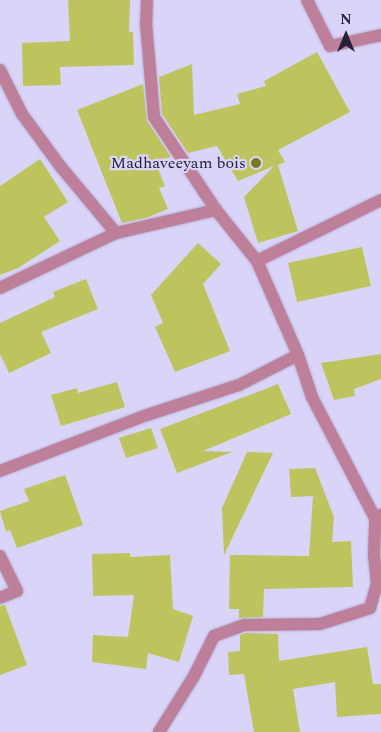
<!DOCTYPE html>
<style>
body{margin:0}
#map{position:relative;width:381px;height:732px;overflow:hidden;background:#dad4f9;font-family:Spectral,serif}
div>[style]{position:absolute}
[style*='--x']{left:calc(var(--x)*1px);top:calc(var(--y)*1px);width:calc(var(--w)*1px);rotate:calc(var(--a)*1deg)}
.building>*{inset:0;background:#bdc45d}
.roads{filter:drop-shadow(0 0 1px #b6b0d2) drop-shadow(0 0 1px #b6b0d2)}
.minor>*{height:12px;margin:-6px;padding:0 6px;transform-origin:6px;border-radius:6px;background:#bd7f99}
.dots>*{width:14px;height:14px;translate:-50% -50%;box-sizing:border-box;border:2px solid #dad4f9;border-radius:50%}
span{translate:-50% -50%;white-space:nowrap;text-align:center;line-height:1.15;-webkit-text-stroke:4.5px #dad4f9;paint-order:stroke}
.poi-label{font-size:16px;color:#262138}
.right{translate:-100% -50%;text-align:right}
.north{position:absolute;left:321px;top:10px;width:50px;height:50px;-webkit-text-stroke:4px #dad4f9;paint-order:stroke;rotate:0deg;font-size:14px;font-weight:700;line-height:20px;text-align:center;color:#262138}
.north::after{content:'';display:block;margin:auto;width:18px;height:22px;background:#262138;clip-path:polygon(50% 0,100% 100%,50% 72%,0 100%)}
</style>
<div id="map">
<div class="building">
<i style="clip-path:polygon(68px 0,130px 0,129px 32px,133px 32px,134px 65px,60px 67px,61px 85px,23px 86px,22px 43px,70px 41px)"></i>
<i style="clip-path:polygon(317px 52px,350px 112px,278px 150px,285px 162px,278px 165px,298px 231px,258px 243px,244px 197px,274px 166px,238px 181px,217px 146px,188px 153px,162px 114px,159px 77px,192px 64px,194px 115px,240px 104px,237px 94px,266px 86px,264px 81px)"></i>
<i style="clip-path:polygon(143px 84px,147px 121px,171px 157px,155px 161px,165px 186px,159px 188px,168px 209px,146px 218px,122px 223px,77px 110px)"></i>
<i style="clip-path:polygon(40px 159px,68px 202px,44px 217px,60px 241px,18px 268px,0 275px,0 186px)"></i>
<i style="clip-path:polygon(198px 243px,221px 264px,203px 284px,230px 351px,175px 372px,155px 327px,163px 323px,151px 295px)"></i>
<i style="clip-path:polygon(362px 247px,371px 286px,297px 302px,288px 263px)"></i>
<i style="clip-path:polygon(86px 279px,98px 309px,41px 332px,51px 353px,9px 373px,0 354px,0 323px,55px 297px,53px 292px)"></i>
<i style="clip-path:polygon(381px 354px,381px 379px,354px 389px,355px 396px,334px 400px,321px 363px)"></i>
<i style="clip-path:polygon(117px 382px,125px 407px,61px 426px,51px 395px,77px 388px,78px 393px)"></i>
<i style="clip-path:polygon(278px 384px,291px 414px,203px 451px,232px 452px,177px 473px,160px 429px)"></i>
<i style="clip-path:polygon(151px 428px,158px 448px,126px 458px,119px 438px)"></i>
<i style="clip-path:polygon(247px 452px,273px 453px,224px 555px,222px 508px)"></i>
<i style="clip-path:polygon(315px 468px,334px 517px,332px 542px,351px 541px,353px 587px,264px 589px,263px 617px,239px 618px,239px 609px,229px 609px,230px 555px,309px 556px,313px 496px,291px 497px,289px 469px)"></i>
<i style="clip-path:polygon(65px 475px,83px 525px,17px 548px,10px 530px,6px 532px,0 511px,29px 501px,24px 489px)"></i>
<i style="clip-path:polygon(130px 553px,130px 557px,170px 555px,173px 609px,193px 616px,179px 662px,148px 653px,146px 669px,92px 662px,93px 635px,128px 637px,134px 595px,93px 596px,92px 554px)"></i>
<i style="clip-path:polygon(5px 605px,27px 665px,0 675px,0 606px)"></i>
<i style="clip-path:polygon(246px 633px,278px 634px,279px 661px,367px 647px,373px 684px,381px 684px,381px 714px,337px 717px,335px 682px,293px 689px,300px 732px,254px 732px,244px 674px,229px 675px,228px 652px,240px 651px,240px 635px)"></i>
</div>
<div class="roads">
<div class="minor">
<i style="--x:147;--y:0;--w:23;--a:92"></i>
<i style="--x:146;--y:23;--w:94;--a:85.1"></i>
<i style="--x:154;--y:117;--w:112;--a:56.3"></i>
<i style="--x:216;--y:210;--w:65;--a:51.2"></i>
<i style="--x:257;--y:261;--w:103;--a:66.4"></i>
<i style="--x:298;--y:355;--w:44;--a:71.6"></i>
<i style="--x:312;--y:397;--w:136;--a:62.5"></i>
<i style="--x:307;--y:0;--w:51;--a:63.4"></i>
<i style="--x:330;--y:46;--w:52;--a:-12.2"></i>
<i style="--x:0;--y:70;--w:49;--a:63.4"></i>
<i style="--x:22;--y:114;--w:66;--a:53.7"></i>
<i style="--x:61;--y:167;--w:86;--a:50.2"></i>
<i style="--x:257;--y:261;--w:138;--a:-26.2"></i>
<i style="--x:0;--y:288;--w:128;--a:-25.4"></i>
<i style="--x:116;--y:233;--w:103;--a:-13"></i>
<i style="--x:0;--y:471;--w:157;--a:-20.9"></i>
<i style="--x:147;--y:415;--w:97;--a:-18.1"></i>
<i style="--x:239;--y:385;--w:66;--a:-27"></i>
<i style="--x:0;--y:556;--w:39;--a:64"></i>
<i style="--x:17;--y:591;--w:18;--a:158"></i>
<i style="--x:159;--y:732;--w:66;--a:-58"></i>
<i style="--x:194;--y:676;--w:45;--a:-63.4"></i>
<i style="--x:214;--y:636;--w:33;--a:-20"></i>
<i style="--x:245;--y:625;--w:75;--a:-0.8"></i>
<i style="--x:320;--y:624;--w:52;--a:-17.7"></i>
<i style="--x:370;--y:608;--w:25;--a:-74"></i>
<i style="--x:377;--y:584;--w:29;--a:-96"></i>
<i style="--x:374;--y:555;--w:37;--a:-88"></i>
<i style="--x:375;--y:518;--w:7;--a:-27"></i>
</div>
</div>
<div class="dots">
<i style="left:256px;top:163px;background:#767b24"></i>
</div>
<div class="poi-label">
<span class="right" style="left:246px;top:163px">Madhaveeyam bois</span>
</div>
<div class="north">N</div>
</div>
